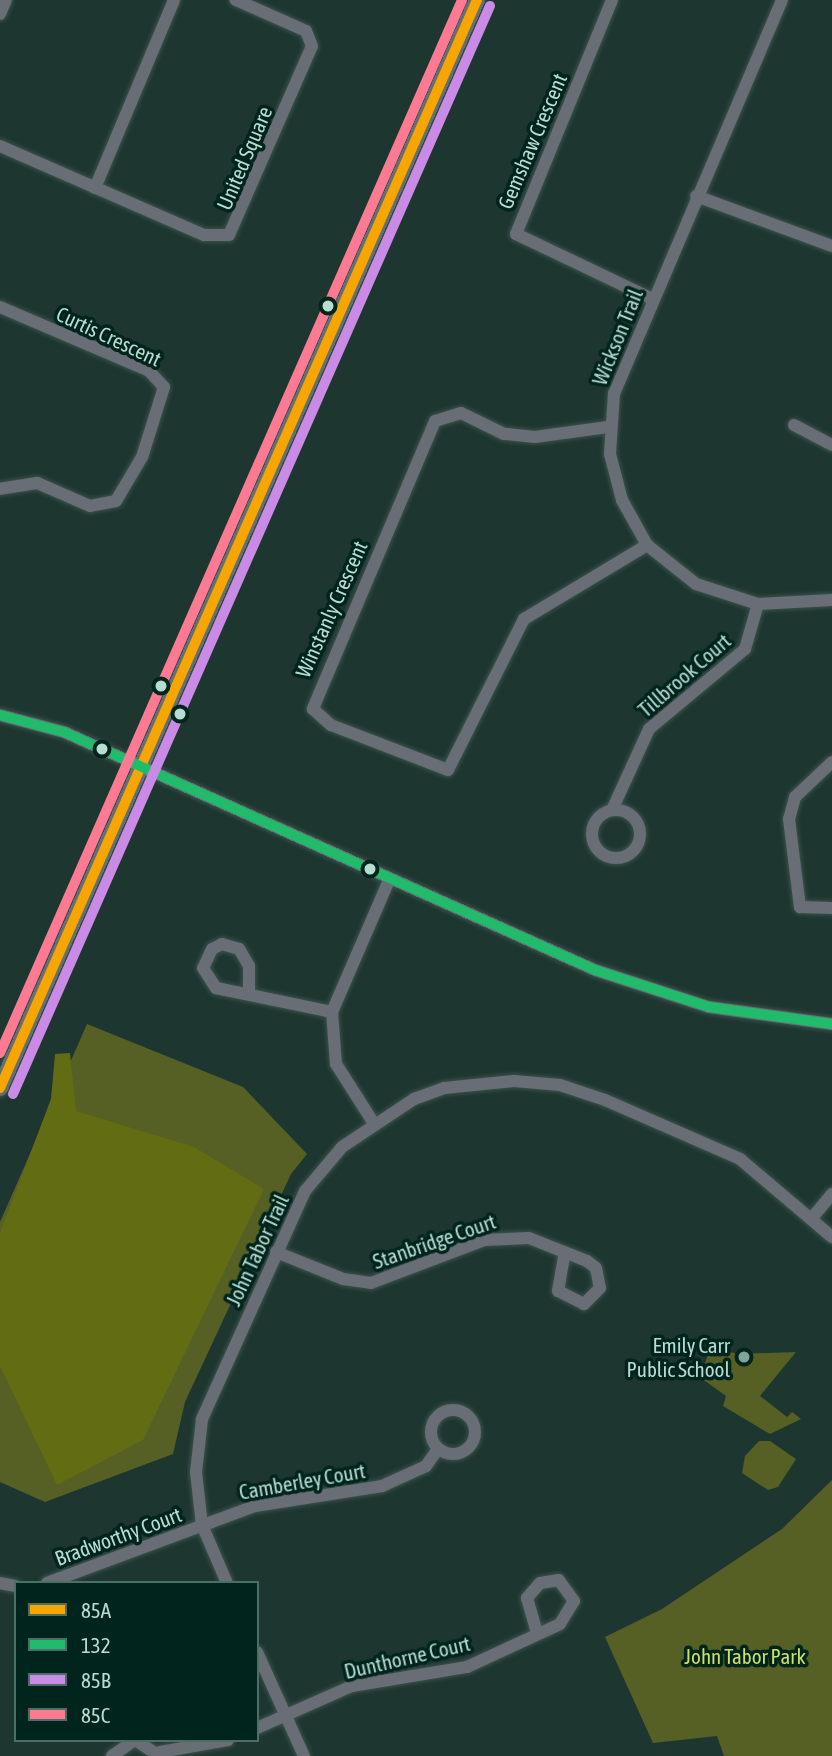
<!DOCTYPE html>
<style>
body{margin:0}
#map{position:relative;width:832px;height:1756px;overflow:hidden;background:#1e3630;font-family:"Asap Condensed",sans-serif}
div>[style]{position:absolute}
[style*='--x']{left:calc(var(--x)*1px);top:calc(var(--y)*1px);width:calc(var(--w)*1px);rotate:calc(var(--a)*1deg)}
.green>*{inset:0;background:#565f24}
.forest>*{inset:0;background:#626c13}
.roads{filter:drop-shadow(0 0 2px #3b524c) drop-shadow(0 0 2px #3b524c)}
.minor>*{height:12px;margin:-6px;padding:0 6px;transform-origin:6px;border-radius:6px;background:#696e76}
.minor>.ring{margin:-6px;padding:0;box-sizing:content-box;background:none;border:12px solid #696e76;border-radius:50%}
.major>*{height:16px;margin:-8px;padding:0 8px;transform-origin:8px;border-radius:8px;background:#656e74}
.bus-1>*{height:10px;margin:-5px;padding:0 5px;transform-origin:5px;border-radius:5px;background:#f7a600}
.bus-2>*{height:10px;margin:-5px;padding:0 5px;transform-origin:5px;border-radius:5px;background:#20bc6c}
.bus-3>*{height:10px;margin:-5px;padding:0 5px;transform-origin:5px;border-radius:5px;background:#ca8be6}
.bus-4>*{height:10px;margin:-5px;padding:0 5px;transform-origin:5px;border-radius:5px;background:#fe7a93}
.dots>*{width:19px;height:19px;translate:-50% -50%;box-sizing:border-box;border:4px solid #01251d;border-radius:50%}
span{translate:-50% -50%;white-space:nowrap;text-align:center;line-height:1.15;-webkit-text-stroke:7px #01251d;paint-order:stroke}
.street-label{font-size:21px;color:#b7ddd1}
.poi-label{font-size:21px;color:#b7ddd1}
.right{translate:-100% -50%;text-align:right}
.park-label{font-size:21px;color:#d2df66}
.legend{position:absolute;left:14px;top:1581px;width:245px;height:161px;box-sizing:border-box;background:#01251d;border:2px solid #4a6f65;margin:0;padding:9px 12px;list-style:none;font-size:21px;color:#b7ddd1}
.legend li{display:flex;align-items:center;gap:14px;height:35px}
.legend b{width:35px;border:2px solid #4a6f65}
</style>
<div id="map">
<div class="green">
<i style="clip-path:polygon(87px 1024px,243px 1087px,307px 1154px,291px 1174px,185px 1402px,173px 1454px,45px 1502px,0 1482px,0 1222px)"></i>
<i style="clip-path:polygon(710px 1347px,738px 1354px,796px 1352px,760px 1396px,787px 1417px,792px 1412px,801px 1419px,770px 1434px,723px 1406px,726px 1396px,701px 1378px)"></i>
<i style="clip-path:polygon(759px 1441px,770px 1441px,796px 1459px,778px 1487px,768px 1490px,742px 1473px,745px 1456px)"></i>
<i style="clip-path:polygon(832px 1480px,832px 1756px,724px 1756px,717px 1736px,653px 1743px,605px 1637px,662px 1609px,782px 1529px)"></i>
</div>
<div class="forest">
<i style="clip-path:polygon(70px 1053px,76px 1111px,194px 1147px,264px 1189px,143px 1440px,57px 1485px,0 1366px,0 1233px,51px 1099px,55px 1054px)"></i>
</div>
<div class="roads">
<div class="minor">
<i style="--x:612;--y:0;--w:253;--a:112.3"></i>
<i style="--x:516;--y:234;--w:151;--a:25.5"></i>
<i style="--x:782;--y:0;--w:427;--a:113.1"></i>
<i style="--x:614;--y:393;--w:61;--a:93.8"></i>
<i style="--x:610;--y:454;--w:48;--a:75.4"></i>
<i style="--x:622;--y:500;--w:51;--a:60.9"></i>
<i style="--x:647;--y:545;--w:63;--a:38.5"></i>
<i style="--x:696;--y:584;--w:65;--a:17.9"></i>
<i style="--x:758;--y:604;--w:74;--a:-3.1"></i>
<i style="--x:0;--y:14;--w:15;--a:-67"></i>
<i style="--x:0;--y:146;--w:223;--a:23.6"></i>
<i style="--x:204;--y:235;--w:25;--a:0"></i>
<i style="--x:229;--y:235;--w:206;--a:-66.3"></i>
<i style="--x:312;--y:46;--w:16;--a:-112"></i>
<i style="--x:306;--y:31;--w:77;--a:-156.1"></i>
<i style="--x:95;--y:188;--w:204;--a:-67.2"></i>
<i style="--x:696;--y:196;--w:145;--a:20.2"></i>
<i style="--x:0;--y:307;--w:162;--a:23.2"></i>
<i style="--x:149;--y:371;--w:22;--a:47"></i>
<i style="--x:164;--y:387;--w:73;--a:107.4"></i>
<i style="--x:142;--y:457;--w:51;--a:120.6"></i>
<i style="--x:116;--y:501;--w:26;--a:169"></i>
<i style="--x:90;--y:506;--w:58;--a:-156.5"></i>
<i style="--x:37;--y:483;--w:37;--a:171"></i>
<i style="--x:794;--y:425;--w:43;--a:27.8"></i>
<i style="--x:608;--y:427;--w:74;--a:172.2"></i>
<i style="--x:535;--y:437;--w:31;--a:-174"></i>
<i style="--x:504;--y:434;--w:48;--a:-154"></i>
<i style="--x:461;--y:413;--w:27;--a:163"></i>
<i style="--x:435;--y:421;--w:313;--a:113"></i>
<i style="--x:313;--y:709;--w:24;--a:42"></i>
<i style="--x:331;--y:725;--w:125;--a:21"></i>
<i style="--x:448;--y:770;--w:169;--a:-63.3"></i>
<i style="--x:524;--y:619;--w:144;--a:-31"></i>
<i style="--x:0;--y:715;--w:66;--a:14.9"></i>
<i style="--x:64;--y:732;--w:582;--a:24.14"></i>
<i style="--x:595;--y:970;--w:120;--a:18"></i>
<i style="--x:709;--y:1007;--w:124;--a:7.9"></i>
<i style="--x:832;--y:762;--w:51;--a:136.6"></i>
<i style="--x:795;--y:797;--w:23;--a:105"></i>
<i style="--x:789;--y:819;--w:89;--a:82.9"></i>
<i style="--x:800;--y:907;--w:32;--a:2"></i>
<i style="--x:612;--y:810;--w:89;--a:-65.4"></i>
<i style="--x:649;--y:729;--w:125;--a:-39.8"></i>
<i style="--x:745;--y:649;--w:47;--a:-73.9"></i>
<i class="ring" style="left:592px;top:810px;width:36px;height:36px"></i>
<i style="--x:249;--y:993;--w:27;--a:-90"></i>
<i style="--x:249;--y:966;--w:20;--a:-120"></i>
<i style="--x:239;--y:949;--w:18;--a:-164"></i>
<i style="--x:222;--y:944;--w:11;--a:153"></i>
<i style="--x:212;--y:949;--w:21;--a:115"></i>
<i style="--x:203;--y:968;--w:24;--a:57"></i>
<i style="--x:216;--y:988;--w:118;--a:11.7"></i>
<i style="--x:373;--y:1122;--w:69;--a:-122.5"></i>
<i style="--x:336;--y:1064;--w:52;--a:-94.4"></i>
<i style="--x:332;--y:1012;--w:144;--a:-66.6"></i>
<i style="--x:811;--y:1219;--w:33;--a:-50"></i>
<i style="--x:276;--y:1252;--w:72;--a:21.9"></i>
<i style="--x:343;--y:1279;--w:28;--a:8"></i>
<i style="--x:371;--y:1283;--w:121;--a:-20.8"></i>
<i style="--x:484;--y:1240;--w:45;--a:-2.5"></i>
<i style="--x:529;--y:1238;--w:62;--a:21.6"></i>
<i style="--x:587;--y:1261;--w:11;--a:38"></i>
<i style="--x:596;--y:1268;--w:20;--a:79"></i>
<i style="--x:600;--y:1288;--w:23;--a:135"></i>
<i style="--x:584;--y:1304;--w:29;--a:-153"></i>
<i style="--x:558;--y:1291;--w:39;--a:-80"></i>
<i class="ring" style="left:431px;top:1410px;width:32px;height:32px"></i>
<i style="--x:0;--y:1583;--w:16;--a:11"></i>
<i style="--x:47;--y:1583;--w:222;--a:-20.3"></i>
<i style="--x:255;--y:1506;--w:129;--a:-8.9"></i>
<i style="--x:382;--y:1486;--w:48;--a:-24.4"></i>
<i style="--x:426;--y:1466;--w:21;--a:-55"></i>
<i style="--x:227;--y:1583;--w:63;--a:-113.3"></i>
<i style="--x:202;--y:1525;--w:53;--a:-96.5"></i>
<i style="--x:196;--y:1472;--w:53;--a:-83.5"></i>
<i style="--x:202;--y:1419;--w:250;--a:-65.7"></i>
<i style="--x:305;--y:1191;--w:57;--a:-49.9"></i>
<i style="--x:342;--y:1147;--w:87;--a:-33.7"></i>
<i style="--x:414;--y:1099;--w:32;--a:-20"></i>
<i style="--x:444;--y:1088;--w:70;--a:-5.7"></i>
<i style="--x:514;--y:1081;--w:46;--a:5"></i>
<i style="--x:560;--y:1085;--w:47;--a:18.4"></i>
<i style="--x:605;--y:1100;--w:147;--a:23.6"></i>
<i style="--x:740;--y:1159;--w:121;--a:40.3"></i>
<i style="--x:257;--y:1652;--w:114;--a:65.7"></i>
<i style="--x:257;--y:1728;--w:104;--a:-23.9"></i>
<i style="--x:352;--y:1686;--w:117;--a:-9.4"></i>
<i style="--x:467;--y:1667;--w:102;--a:-24.8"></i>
<i style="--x:560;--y:1624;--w:27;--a:-59"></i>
<i style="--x:574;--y:1601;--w:26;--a:-126"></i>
<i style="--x:559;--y:1580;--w:19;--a:171"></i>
<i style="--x:540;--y:1583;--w:20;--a:131"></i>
<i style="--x:527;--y:1598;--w:37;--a:74"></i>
<i style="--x:160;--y:1752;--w:69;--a:-10"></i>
<i style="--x:112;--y:1756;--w:28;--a:-35"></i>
<i style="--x:135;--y:1740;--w:30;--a:33"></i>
</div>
<div class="major">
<i style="--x:0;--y:1088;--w:1188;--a:-66.33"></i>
</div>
</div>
<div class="bus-1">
<i style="--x:0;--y:1088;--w:1188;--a:-66.33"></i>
</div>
<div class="bus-2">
<i style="--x:0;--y:715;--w:66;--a:14.9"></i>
<i style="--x:64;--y:732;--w:582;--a:24.14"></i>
<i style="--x:595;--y:970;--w:120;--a:18"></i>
<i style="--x:709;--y:1007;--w:124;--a:7.9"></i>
</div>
<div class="bus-3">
<i style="--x:13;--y:1094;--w:1188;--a:-66.33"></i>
</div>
<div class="bus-4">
<i style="--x:0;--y:1053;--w:1150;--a:-66.31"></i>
</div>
<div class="dots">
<i style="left:328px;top:306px;background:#b7ddd1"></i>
<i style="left:161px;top:686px;background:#b7ddd1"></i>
<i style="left:180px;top:714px;background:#b7ddd1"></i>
<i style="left:102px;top:749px;background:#b7ddd1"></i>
<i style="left:370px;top:869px;background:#b7ddd1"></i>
<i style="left:744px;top:1357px;background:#81a399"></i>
</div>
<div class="street-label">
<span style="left:532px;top:141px;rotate:-67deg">Gemshaw Crescent</span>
<span style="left:244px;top:158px;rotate:-67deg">United Square</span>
<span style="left:109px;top:336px;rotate:25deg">Curtis Crescent</span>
<span style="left:617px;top:337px;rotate:-68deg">Wickson Trail</span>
<span style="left:331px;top:609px;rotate:-66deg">Winstanly Crescent</span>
<span style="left:684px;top:675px;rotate:-41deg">Tillbrook Court</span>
<span style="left:434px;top:1241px;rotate:-19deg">Stanbridge Court</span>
<span style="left:257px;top:1250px;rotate:-65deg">John Tabor Trail</span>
<span style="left:302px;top:1481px;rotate:-10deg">Camberley Court</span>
<span style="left:118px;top:1536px;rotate:-20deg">Bradworthy Court</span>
<span style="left:407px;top:1657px;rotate:-13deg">Dunthorne Court</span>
</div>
<div class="poi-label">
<span class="right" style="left:730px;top:1357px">Emily Carr<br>Public School</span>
</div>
<div class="park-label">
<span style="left:745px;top:1656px">John Tabor Park</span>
</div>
<ul class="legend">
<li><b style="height:9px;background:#f7a600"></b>85A</li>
<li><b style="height:9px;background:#20bc6c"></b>132</li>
<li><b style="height:9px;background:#ca8be6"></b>85B</li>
<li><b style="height:9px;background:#fe7a93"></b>85C</li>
</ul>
</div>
